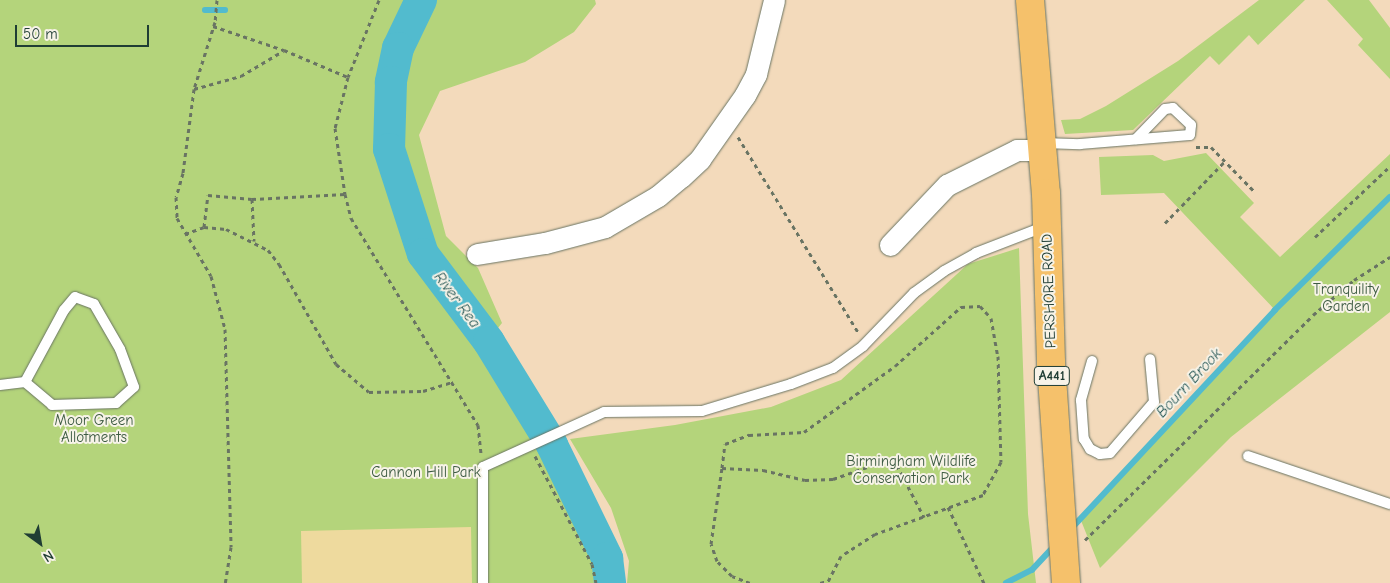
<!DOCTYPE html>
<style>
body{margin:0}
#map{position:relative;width:1390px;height:583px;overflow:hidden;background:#f3dabb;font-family:"Comic Neue",sans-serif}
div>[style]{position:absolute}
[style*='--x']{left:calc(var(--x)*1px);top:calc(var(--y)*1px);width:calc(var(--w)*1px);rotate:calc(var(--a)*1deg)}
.green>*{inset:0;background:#b4d47b}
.sand>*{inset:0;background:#eeda9e}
.stream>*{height:5.5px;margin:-2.75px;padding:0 2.75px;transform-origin:2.75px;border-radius:2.75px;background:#52bbce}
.river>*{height:32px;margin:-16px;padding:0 16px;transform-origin:16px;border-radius:16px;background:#52bbce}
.path>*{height:3px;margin-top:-1.5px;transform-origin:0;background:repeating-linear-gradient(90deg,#697463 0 4px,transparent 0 8px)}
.roads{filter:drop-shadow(0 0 1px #697463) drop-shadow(0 0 1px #697463)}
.service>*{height:10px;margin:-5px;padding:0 5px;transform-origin:5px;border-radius:5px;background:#fff}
.minor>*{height:21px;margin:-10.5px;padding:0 10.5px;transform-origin:10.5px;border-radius:10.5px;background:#fff}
.primary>*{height:28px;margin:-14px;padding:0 14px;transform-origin:14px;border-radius:14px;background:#f5c16b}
span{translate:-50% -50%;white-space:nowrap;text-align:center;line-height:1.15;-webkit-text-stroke:4px #f7f3e8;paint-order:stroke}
.shield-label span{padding:1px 4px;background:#f7f3e8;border:1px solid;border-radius:4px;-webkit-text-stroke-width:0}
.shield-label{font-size:14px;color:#1f3d34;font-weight:700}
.park-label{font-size:15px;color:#3d5b42}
.street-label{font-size:15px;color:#1f3d34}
.water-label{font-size:16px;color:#2c5c5a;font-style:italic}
.north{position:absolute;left:15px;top:518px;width:50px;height:50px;-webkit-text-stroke:4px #f7f3e8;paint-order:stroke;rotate:148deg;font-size:14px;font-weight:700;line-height:20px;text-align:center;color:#1f3d34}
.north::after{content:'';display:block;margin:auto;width:18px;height:22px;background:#1f3d34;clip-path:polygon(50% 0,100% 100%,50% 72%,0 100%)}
.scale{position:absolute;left:15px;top:25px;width:134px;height:22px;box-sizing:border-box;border:2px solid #1f3d34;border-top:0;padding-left:6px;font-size:15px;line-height:18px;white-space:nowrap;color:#1f3d34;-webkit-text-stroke:4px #f7f3e8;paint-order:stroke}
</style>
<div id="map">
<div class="green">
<i style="clip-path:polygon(0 0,595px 0,596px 4px,574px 32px,525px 62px,440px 91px,419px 135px,446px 236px,478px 268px,502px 323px,481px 349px,588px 525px,598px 566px,598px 583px,0 583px)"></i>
<i style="clip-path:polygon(1259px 0,1305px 0,1258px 45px,1249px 35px,1219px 65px,1210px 56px,1133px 130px,1065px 134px,1061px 120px,1080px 119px,1106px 106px,1178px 61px)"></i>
<i style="clip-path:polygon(1327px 0,1369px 0,1390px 28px,1390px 79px,1358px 45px,1363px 39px)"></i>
<i style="clip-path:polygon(1206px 153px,1254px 203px,1240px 217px,1280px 257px,1390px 154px,1390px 312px,1231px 437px,1100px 568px,1080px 518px,1275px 310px,1164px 193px,1101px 195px,1099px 157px,1153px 155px,1164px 161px)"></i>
<i style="clip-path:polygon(1019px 248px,1028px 514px,1036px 583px,627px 583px,629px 561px,611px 508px,570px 439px,675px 425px,771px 407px,841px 380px,968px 264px)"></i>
</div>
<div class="sand">
<i style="clip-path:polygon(471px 527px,472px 583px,302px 583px,301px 531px)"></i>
</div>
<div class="stream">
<i style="--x:205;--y:10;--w:20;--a:0"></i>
<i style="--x:1071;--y:529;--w:299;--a:-47"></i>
<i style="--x:1275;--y:310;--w:161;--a:-44.5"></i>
<i style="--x:1006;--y:583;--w:29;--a:-27"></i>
<i style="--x:1032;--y:570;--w:33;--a:-47"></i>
</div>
<div class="river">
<i style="--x:421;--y:0;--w:53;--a:115.6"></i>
<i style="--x:398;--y:48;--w:35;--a:102"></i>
<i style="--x:391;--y:82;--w:67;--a:91.7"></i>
<i style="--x:389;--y:149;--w:110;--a:72.1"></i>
<i style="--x:423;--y:254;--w:110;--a:53.1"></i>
<i style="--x:489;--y:342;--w:121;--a:58.5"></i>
<i style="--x:552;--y:445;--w:126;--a:64"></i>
<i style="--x:607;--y:558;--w:25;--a:83"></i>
</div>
<div class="path">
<i style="--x:217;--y:0;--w:22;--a:95"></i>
<i style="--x:215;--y:22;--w:70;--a:107.4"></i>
<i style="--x:194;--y:89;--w:85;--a:97.5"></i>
<i style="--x:183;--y:173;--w:25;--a:106"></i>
<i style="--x:176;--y:197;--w:21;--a:87"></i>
<i style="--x:177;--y:218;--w:67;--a:59.6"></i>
<i style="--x:211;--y:276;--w:55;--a:75.2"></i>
<i style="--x:225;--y:329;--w:218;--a:88.4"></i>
<i style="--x:231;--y:547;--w:36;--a:99"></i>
<i style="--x:379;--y:0;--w:83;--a:111.9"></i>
<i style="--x:348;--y:77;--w:53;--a:104.3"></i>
<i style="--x:335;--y:128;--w:67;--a:81.4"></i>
<i style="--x:345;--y:194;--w:25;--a:76"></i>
<i style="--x:351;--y:218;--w:243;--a:58.5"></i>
<i style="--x:478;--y:425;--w:29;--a:84"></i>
<i style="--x:213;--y:26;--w:75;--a:18.7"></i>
<i style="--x:284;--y:50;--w:69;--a:22.9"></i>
<i style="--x:194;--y:89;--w:49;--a:-15.5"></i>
<i style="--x:241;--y:76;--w:49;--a:-30.8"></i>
<i style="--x:738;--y:137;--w:229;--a:58.4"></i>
<i style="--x:1196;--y:147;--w:15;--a:0"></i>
<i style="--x:1211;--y:147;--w:62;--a:45.7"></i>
<i style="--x:252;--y:199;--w:42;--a:87.3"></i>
<i style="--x:1165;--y:223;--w:86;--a:-45.9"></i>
<i style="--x:204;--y:227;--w:32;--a:-83"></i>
<i style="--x:208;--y:195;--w:44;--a:5.2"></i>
<i style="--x:252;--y:199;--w:93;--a:-3.1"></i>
<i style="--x:185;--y:234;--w:20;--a:-20"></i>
<i style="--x:204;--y:227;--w:22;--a:5"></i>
<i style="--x:226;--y:229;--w:47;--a:26.6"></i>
<i style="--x:268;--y:250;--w:18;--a:52"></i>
<i style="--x:279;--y:264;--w:115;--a:60.3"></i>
<i style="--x:336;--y:364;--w:43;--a:40.3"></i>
<i style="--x:369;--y:392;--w:54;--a:-1.1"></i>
<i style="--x:423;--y:391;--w:31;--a:-17"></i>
<i style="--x:1315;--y:237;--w:103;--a:-43.4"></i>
<i style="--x:535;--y:456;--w:122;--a:62.2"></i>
<i style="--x:592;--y:564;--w:19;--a:78"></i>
<i style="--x:722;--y:468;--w:24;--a:-83"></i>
<i style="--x:725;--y:444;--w:26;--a:-21"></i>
<i style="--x:749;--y:435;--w:55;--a:-3.1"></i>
<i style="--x:804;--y:432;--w:112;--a:-36"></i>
<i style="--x:895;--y:366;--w:89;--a:-41.8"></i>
<i style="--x:961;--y:307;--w:19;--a:-3"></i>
<i style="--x:980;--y:306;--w:16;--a:47"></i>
<i style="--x:991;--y:318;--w:39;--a:80"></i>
<i style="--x:998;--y:356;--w:106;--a:88.4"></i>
<i style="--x:1001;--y:462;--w:38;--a:119"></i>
<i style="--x:983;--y:495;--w:115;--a:160.1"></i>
<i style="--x:875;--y:534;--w:40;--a:147.1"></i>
<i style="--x:841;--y:556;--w:30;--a:117"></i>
<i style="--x:948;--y:507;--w:84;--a:64.7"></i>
<i style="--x:1085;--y:540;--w:320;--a:-44.6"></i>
<i style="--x:1313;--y:315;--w:54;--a:-40.5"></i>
<i style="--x:1354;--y:280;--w:43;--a:-32.6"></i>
<i style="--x:750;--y:583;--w:19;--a:-159"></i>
<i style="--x:732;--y:576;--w:21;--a:-135"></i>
<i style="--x:717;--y:561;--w:18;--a:-109"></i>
<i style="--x:711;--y:544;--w:77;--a:-81.8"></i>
<i style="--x:722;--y:468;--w:41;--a:2.8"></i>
<i style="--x:763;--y:470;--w:43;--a:13.4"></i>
<i style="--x:805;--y:480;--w:28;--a:-2"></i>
<i style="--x:833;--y:479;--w:64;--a:-19.3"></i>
<i style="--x:893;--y:458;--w:67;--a:62.3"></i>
<i style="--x:820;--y:583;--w:7;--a:-16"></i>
</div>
<div class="roads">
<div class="service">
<i style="--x:1043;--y:143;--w:37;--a:2"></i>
<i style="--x:1080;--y:144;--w:110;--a:-4.7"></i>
<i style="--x:1190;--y:135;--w:10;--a:-84"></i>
<i style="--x:1191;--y:125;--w:25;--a:-137"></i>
<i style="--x:1173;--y:108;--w:8;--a:173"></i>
<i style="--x:1165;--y:109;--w:42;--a:134"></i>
<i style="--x:1092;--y:361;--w:41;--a:105.8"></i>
<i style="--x:1081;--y:400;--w:39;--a:86"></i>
<i style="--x:1084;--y:439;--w:12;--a:59"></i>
<i style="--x:1090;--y:449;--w:11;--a:27"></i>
<i style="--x:1100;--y:454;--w:10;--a:-6"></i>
<i style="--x:1110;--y:453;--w:67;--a:-49.2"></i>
<i style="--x:1154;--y:402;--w:43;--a:-95.3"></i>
<i style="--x:0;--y:385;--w:25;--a:-7"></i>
<i style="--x:25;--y:382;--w:35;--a:40"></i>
<i style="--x:52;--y:405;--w:64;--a:-1.8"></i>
<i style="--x:116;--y:403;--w:24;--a:-42"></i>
<i style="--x:134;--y:387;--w:40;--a:-110.2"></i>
<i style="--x:120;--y:349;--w:52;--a:-120"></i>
<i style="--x:94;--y:304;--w:20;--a:-160"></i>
<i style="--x:75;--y:297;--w:17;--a:130"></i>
<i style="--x:64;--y:310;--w:82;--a:118.4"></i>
<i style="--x:1248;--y:456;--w:150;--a:18.7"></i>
<i style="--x:483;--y:583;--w:116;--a:-90"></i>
<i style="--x:483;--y:467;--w:133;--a:-24.4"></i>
<i style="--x:604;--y:412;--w:98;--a:-0.6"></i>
<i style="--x:702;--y:411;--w:93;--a:-16.9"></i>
<i style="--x:791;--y:384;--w:45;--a:-20.9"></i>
<i style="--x:833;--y:368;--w:37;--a:-36"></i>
<i style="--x:863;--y:346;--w:74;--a:-46.1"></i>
<i style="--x:914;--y:293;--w:37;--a:-36"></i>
<i style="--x:944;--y:271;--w:37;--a:-29"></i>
<i style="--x:976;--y:253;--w:75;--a:-21.1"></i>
</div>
<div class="minor">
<i style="--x:890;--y:245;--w:83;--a:-46.5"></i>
<i style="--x:947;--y:185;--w:78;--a:-26.6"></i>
<i style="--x:1017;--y:150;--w:26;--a:0"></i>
<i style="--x:477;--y:254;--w:69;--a:-9.2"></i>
<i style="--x:545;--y:243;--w:62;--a:-14.9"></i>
<i style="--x:605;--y:227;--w:61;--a:-30.3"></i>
<i style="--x:658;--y:196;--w:30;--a:-40"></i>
<i style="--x:681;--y:177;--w:26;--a:-43"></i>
<i style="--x:700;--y:159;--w:78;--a:-54.9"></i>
<i style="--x:745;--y:95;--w:24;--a:-62"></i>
<i style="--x:756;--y:74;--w:76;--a:-76.3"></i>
</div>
<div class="primary">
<i style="--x:1030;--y:0;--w:194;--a:85.3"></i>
<i style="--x:1046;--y:193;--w:170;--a:88.3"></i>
<i style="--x:1051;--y:363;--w:221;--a:86.1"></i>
</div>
</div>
<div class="shield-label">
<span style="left:1052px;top:376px">A441</span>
</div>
<div class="park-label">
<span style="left:1346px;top:298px">Tranquility<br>Garden</span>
<span style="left:94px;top:429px">Moor Green<br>Allotments</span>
<span style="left:911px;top:470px">Birmingham Wildlife<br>Conservation Park</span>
<span style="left:426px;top:473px">Cannon Hill Park</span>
</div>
<div class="street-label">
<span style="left:1049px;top:291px;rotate:-92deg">PERSHORE ROAD</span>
</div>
<div class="water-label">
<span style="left:457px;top:300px;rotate:53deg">River Rea</span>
<span style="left:1189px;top:383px;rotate:-47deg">Bourn Brook</span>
</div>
<div class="north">N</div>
<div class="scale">50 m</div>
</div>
